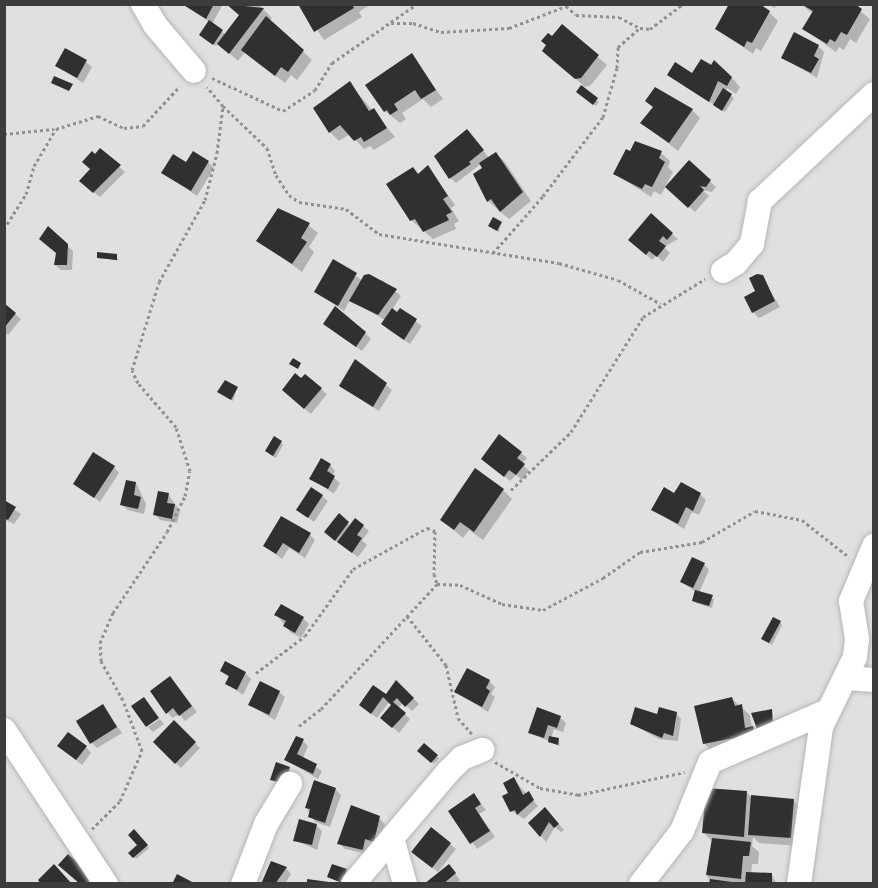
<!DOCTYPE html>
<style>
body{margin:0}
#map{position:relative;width:878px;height:888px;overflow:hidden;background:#e0e0e2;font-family:"Fira Sans Condensed",sans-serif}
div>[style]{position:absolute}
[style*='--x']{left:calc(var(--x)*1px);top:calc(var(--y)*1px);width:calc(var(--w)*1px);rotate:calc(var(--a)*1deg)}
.shadow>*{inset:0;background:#0003}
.building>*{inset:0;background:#31302f}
.path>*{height:3px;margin-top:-1.5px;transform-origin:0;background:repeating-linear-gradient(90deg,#919193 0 3px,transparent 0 6px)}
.roads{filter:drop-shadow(0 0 2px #b6b5b8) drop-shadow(0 0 2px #b6b5b8)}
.minor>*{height:24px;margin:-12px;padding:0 12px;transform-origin:12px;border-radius:12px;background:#fff}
span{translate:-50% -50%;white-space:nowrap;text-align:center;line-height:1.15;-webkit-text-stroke:6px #fff;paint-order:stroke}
.frame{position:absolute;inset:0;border:6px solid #3c3c3d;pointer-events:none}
</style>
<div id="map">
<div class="shadow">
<i style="clip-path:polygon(223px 4px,212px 24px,226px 35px,241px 16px,227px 4px,258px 4px,272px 18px,270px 20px,312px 60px,297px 80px,291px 75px,285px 83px,245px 52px,238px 61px,218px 43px,216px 46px,203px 37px,210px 22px,184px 5px)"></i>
<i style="clip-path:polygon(299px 4px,371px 4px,359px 12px,362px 17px,324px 40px)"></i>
<i style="clip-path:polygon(766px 4px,777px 4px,775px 8px)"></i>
<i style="clip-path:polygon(801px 4px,852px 4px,870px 19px,856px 43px,850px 39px,844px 50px,839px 47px,836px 52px,804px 29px,813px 14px)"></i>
<i style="clip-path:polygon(769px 12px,778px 21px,761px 51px,756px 48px,753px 54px,717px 29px)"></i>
<i style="clip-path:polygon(562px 26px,607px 65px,590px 86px,582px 87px,599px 102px,596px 106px,578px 92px,583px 85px,553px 60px,552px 38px)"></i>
<i style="clip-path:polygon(818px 46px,824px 52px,817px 78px,783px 58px)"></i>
<i style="clip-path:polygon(411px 55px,443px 99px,431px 107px,423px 99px,402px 113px,406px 119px,400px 123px,385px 111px)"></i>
<i style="clip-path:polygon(702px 60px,724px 69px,740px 87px,736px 94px,727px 88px,726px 92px,734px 98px,725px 112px,669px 75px,693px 75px)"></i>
<i style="clip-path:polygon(86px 62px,92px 67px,83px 83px,57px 66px)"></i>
<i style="clip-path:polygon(349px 83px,395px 137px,374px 150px,370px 146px,364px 149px,350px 134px,339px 141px,330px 132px)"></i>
<i style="clip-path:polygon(692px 110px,700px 118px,678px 151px,642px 123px)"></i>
<i style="clip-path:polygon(472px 137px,489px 158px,496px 154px,505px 162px,531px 201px,509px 219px,488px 201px,475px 175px,484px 169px,481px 164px,456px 183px,450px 178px)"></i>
<i style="clip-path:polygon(636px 143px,661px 153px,670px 161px,668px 167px,673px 172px,661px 195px,654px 191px,651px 197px,615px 174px)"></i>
<i style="clip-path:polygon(100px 150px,125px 172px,100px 197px,87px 187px)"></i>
<i style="clip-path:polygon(208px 162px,214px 168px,197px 196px,163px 173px)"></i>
<i style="clip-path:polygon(689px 162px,716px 187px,712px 192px,702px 190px,709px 196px,695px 212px,673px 192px)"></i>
<i style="clip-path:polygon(428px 167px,455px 205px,451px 208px,459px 221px,454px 224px,456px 229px,433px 239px,411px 220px,413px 169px,419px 175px)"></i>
<i style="clip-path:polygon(298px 217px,318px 233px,309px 247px,314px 252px,302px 272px,258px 240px)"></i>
<i style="clip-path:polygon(501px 223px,499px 232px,492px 228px)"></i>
<i style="clip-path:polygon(48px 228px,73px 251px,72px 270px,61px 270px,55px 265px,57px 253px)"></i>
<i style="clip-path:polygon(672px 234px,678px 239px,664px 247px,670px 253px,663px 262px,656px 256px,652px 260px,630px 240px)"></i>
<i style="clip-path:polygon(116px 256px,119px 261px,98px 257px)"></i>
<i style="clip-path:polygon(334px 261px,363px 281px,379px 283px,382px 280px,401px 296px,392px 310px,398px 314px,400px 310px,422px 326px,410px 344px,389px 330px,383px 324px,385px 320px,350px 300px,344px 311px,316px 292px)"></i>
<i style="clip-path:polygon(762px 277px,780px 307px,759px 318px,753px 312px)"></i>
<i style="clip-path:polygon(4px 305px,21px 319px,8px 335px,4px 332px)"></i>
<i style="clip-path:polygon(331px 329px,365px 333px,371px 339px,362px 351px)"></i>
<i style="clip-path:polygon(386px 385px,392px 390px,379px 411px,341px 386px)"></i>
<i style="clip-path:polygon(237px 388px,233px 401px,222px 394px)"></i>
<i style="clip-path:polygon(321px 389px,327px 394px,311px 414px,289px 395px)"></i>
<i style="clip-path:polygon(281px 442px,283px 445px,276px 458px,269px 454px)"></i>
<i style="clip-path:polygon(521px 453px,527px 458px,522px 464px,529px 471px,522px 480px,516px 475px,510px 481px,483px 459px)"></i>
<i style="clip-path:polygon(330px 465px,335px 471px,332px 476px,340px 483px,334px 494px,311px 478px)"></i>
<i style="clip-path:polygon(114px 467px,119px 473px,100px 502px,75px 483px)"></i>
<i style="clip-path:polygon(136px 483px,146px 504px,144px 514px,128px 510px,122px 505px)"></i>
<i style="clip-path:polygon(503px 490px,512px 499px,483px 540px,469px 530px,463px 538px,442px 520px)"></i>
<i style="clip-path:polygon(168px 494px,180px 511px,177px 523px,160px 520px,155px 514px)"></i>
<i style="clip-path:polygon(700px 494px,706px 500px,699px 515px,692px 512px,684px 529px,653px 510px,674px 495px)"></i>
<i style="clip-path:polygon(322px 496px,328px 501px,314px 522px,298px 510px)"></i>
<i style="clip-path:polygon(4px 502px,21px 514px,14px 524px,4px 519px)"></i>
<i style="clip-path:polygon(339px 516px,351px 526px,363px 526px,369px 531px,362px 540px,367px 545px,358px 557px,332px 538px)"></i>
<i style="clip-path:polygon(310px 535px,315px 540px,305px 558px,289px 548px,282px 559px,265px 546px)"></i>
<i style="clip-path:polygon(704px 564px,709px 570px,699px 593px,714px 599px,712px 608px,696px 603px,696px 592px,682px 582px)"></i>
<i style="clip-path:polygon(276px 614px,303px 618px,309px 624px,301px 638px,290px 632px)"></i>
<i style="clip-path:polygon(780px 622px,782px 625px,772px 645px,765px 641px,763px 639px)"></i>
<i style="clip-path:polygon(221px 671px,245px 673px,251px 679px,243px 695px,227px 684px,230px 678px)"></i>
<i style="clip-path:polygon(489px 681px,495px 687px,491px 694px,495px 697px,488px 712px,456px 692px)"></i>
<i style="clip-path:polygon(396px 682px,419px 704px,412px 711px,403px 703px,398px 708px,410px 719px,399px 733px,388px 723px,393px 705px,390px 701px,377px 718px,366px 710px,374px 687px,386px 697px)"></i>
<i style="clip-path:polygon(175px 684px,197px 712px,185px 721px,179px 714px,173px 718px,168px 713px)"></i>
<i style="clip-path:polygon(279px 692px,285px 697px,275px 720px,250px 705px)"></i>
<i style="clip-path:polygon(732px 699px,750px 715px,752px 728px,762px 737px,714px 753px,705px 744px,696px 708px)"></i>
<i style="clip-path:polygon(103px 706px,122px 733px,97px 748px,92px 743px)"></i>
<i style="clip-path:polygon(676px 713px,681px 719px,678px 741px,659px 739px,632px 724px)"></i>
<i style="clip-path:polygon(560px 717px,566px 723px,563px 732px,554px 729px,551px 738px,559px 740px,560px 746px,530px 733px)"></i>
<i style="clip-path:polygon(160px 719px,164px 724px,153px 732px,148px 727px)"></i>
<i style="clip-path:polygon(174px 722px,200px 748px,181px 768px,155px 742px)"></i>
<i style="clip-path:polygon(303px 741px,308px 746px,303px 758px,322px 771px,318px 779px,286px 760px)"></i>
<i style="clip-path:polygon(424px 745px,439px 758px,434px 764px,419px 751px)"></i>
<i style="clip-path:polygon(86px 747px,91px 753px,82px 765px,65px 751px)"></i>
<i style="clip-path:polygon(513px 779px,538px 806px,524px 819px,512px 811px)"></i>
<i style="clip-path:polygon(335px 789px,341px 795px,330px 827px,315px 822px,306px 807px)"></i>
<i style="clip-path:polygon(747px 793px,753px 799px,793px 800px,802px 809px,799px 846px,759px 843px,753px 837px,752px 846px,759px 852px,758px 864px,752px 864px,751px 874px,772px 875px,777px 884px,711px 884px,707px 875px,713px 842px,704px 833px)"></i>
<i style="clip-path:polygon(474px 795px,486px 810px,479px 814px,495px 837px,477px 849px,450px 811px)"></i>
<i style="clip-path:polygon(551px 815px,564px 830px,561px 832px,555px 827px,546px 842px,530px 823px)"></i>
<i style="clip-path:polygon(379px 818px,385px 824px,380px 846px,371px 844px,368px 854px,345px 849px,339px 843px)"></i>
<i style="clip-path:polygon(316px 825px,322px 831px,317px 850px,295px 840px)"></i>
<i style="clip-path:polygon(134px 831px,149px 848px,136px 859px,130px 853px,139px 845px)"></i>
<i style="clip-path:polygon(450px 844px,456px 849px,438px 872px,419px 857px)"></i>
<i style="clip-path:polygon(286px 868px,291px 874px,285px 884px,263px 883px)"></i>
<i style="clip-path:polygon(454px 872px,460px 880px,456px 884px,426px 884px)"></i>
</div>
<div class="building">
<i style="clip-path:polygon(182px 4px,214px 4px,206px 19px)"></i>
<i style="clip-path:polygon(226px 4px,264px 8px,229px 54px,217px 44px,239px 15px)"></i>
<i style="clip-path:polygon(298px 4px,352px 4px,354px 8px,314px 32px)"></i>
<i style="clip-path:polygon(729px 4px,760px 4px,770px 11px,752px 43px,747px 41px,744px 47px,715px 29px)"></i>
<i style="clip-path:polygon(801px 4px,855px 4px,862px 9px,847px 35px,841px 32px,835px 42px,830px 39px,827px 44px,802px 29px,813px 11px)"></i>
<i style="clip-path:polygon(266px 16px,304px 50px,288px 72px,281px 67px,275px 76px,241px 50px)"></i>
<i style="clip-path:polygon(209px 20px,223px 30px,213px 45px,199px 35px)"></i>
<i style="clip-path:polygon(562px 24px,599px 55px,581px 78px,575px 79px,542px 51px,546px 45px,541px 41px,548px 33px,552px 36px)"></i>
<i style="clip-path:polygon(794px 32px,819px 45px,814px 56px,819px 59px,811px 73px,781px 58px)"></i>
<i style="clip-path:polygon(65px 48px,87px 60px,77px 78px,55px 66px)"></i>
<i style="clip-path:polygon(412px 53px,436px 90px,421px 99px,415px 90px,394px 104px,398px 110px,390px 115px,387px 110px,384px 112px,365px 85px)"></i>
<i style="clip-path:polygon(701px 59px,711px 65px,714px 60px,732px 77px,727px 86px,718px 81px,709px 102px,667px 75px,675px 62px,692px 73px)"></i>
<i style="clip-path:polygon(54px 76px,73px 84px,69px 91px,51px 83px)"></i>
<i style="clip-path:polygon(350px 81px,369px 111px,374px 108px,387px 128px,364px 142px,361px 137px,354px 141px,340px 125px,329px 133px,313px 108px)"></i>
<i style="clip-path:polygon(581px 85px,598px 98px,593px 105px,576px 92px)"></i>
<i style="clip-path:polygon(655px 87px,693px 109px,669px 143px,640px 123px,653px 107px,645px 101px)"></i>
<i style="clip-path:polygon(723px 88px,732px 94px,722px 111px,713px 105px)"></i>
<i style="clip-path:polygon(467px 129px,484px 150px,469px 162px,471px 164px,449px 179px,434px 156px)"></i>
<i style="clip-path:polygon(635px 141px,662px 151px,659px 158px,665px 162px,652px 187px,645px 184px,642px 189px,613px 174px,626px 149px,630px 151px)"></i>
<i style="clip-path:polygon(100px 148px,121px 165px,93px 193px,79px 181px,90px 169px,82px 162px,92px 151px,95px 154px)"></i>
<i style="clip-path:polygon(193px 151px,209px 161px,191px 191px,161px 173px,173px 154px,186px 162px)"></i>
<i style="clip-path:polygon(496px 152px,523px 192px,500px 212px,491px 199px,487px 202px,473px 174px,482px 168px,479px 163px)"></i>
<i style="clip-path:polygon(689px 160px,711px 180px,706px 187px,700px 186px,704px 190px,688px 208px,665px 187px)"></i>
<i style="clip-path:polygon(428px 165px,448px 196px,443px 199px,452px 212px,446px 215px,449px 220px,423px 232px,415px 219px,410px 221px,386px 184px,413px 167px,418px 174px)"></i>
<i style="clip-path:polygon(278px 208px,310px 223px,301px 238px,307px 242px,292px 264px,256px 241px)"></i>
<i style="clip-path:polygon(651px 213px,673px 233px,667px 240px,663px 236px,659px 241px,666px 246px,657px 257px,649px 251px,646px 255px,628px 240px)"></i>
<i style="clip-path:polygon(493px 217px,502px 222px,497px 231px,488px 226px)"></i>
<i style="clip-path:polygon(48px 226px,68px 244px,67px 265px,54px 265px,56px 253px,39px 239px)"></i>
<i style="clip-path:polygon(97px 252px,117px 254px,117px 260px,97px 258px)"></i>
<i style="clip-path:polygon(333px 259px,357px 273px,338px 306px,314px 292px)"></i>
<i style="clip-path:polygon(369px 274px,397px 289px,378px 315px,349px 301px,364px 275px)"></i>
<i style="clip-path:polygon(757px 274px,763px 275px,775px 301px,752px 313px,744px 297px,755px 291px,749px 278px)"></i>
<i style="clip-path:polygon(4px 303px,16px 313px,4px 328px)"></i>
<i style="clip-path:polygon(335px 306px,366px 332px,356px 347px,323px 324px)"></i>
<i style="clip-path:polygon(392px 308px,397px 312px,400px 308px,417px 319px,404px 340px,381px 324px)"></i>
<i style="clip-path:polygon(293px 358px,301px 363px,298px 369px,289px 364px)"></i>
<i style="clip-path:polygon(355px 359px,387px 383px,373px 407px,339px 386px)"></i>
<i style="clip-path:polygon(295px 373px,301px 378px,305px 374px,322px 388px,304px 409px,282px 390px)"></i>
<i style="clip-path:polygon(225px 380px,238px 387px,231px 400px,217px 392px)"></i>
<i style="clip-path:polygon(499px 434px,522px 452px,517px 458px,525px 464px,516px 475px,509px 470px,504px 477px,481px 459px)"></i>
<i style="clip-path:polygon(274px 436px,282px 441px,273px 456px,265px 451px)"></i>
<i style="clip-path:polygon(93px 452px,115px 466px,94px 498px,73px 484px)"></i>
<i style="clip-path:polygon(321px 458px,331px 464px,327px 471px,335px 476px,328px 489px,309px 479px)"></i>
<i style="clip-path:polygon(475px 468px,504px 489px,474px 532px,460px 522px,454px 530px,440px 520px)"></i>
<i style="clip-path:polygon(126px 480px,136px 482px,134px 495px,141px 497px,138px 509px,120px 505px)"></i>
<i style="clip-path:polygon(681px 482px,701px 493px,693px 511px,686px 507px,678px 524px,651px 510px,664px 487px,674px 493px)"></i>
<i style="clip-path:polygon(311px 487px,323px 495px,308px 518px,296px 510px)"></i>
<i style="clip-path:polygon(158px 491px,169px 493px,167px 503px,175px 504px,172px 519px,153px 515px)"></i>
<i style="clip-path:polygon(4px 500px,16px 507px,8px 520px,4px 518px)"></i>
<i style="clip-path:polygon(339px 513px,349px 522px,335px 541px,324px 532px)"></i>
<i style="clip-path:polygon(281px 516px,311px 533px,299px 553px,283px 543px,276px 554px,263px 546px)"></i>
<i style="clip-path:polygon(355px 518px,364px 525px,357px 535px,362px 538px,352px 553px,337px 542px)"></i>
<i style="clip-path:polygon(692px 557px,705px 563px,693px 588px,680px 582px)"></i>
<i style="clip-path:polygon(695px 590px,713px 595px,709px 606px,692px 601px)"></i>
<i style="clip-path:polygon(281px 604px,304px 617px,295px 633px,283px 626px,286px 621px,274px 615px)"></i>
<i style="clip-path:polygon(773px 617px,781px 621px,769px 643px,761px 639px)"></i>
<i style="clip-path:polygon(225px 661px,246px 672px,237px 690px,225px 684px,229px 676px,220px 671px)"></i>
<i style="clip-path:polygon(467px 668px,490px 680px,486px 688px,490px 691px,482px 707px,454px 692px)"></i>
<i style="clip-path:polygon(170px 676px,192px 706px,179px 716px,173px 708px,166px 714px,150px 691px)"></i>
<i style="clip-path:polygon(396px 680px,414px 698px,405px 707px,397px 698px,393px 702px,406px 713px,392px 728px,380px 718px,391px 705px,383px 697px,371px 714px,359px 705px,373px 685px,386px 694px)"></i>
<i style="clip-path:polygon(260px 681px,280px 691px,269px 715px,248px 705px)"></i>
<i style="clip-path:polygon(144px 697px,159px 718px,146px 727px,131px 706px)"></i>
<i style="clip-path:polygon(732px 697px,735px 706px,742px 704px,745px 728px,753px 726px,755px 734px,703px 744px,694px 706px)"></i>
<i style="clip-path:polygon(103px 704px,117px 727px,90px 744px,76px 721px)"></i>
<i style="clip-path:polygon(537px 707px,561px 716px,557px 728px,548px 725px,544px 738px,528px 733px)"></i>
<i style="clip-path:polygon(635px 707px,657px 714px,659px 707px,677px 712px,673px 736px,664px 733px,662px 738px,630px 724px)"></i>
<i style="clip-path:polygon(772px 709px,773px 726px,757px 729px,751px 713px)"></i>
<i style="clip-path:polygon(174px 720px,196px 742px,175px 764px,153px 742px)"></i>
<i style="clip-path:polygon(68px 732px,87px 746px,76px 760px,57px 746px)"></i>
<i style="clip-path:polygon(296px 736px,304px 739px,297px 754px,317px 764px,313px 774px,284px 760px)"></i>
<i style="clip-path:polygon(549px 736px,559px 738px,558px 745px,548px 742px)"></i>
<i style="clip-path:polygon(424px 743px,438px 755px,431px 763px,417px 751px)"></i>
<i style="clip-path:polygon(276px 762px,290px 767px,285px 784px,270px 780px)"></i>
<i style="clip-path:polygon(514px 777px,523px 795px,529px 791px,534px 800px,517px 815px,515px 810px,510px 812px,502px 796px,508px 793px,503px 783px)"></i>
<i style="clip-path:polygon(314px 780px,336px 788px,325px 823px,308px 817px,310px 809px,305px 808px)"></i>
<i style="clip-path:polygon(706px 788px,747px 791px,744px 837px,702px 833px)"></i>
<i style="clip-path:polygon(474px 793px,481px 804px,475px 808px,490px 831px,470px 844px,448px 811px)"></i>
<i style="clip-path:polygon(751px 795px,794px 799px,791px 838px,748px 835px)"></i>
<i style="clip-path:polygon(351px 805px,380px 816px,374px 842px,365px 839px,363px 850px,337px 844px)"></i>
<i style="clip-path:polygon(545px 807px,559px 824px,554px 828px,549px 822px,540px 837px,528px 823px)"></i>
<i style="clip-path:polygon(299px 819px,317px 824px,312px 845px,293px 841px)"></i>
<i style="clip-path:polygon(431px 827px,451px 843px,432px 868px,411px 852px)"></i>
<i style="clip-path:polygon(134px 829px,148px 845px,133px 858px,128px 853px,137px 845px,128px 835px)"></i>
<i style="clip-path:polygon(712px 838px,751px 842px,749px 856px,743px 856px,741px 879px,706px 875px)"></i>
<i style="clip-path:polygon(68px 854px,93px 876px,87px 884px,80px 884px,58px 865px)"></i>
<i style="clip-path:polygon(271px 861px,287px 867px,275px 884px,261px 884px)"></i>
<i style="clip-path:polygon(54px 864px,72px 884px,41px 884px,38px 880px)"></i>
<i style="clip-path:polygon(332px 864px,347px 869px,342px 883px,327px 877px)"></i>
<i style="clip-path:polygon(449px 864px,456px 873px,443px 884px,424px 884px)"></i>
<i style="clip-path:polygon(746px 872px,772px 873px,772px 884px,745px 884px)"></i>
<i style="clip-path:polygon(177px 874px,196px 884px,172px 884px)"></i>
<i style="clip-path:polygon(307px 879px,329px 882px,328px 884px,307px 884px)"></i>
<i style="clip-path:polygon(710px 879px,732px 882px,732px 884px,709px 884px)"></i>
</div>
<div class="path">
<i style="--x:391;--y:23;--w:22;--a:0"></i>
<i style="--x:413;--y:23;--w:29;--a:18"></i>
<i style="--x:441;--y:32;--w:68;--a:-3.4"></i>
<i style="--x:509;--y:28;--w:61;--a:-21.1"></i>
<i style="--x:566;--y:6;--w:13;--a:42"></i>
<i style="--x:576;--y:15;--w:43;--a:2.7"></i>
<i style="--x:619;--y:17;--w:24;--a:28"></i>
<i style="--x:640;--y:28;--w:10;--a:6"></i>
<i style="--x:650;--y:29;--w:41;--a:-37.1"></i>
<i style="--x:212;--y:78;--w:78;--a:24.9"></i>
<i style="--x:283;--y:111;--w:38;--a:-33"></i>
<i style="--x:315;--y:90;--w:32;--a:-58"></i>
<i style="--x:332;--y:63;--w:103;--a:-34.8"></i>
<i style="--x:223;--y:106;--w:61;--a:43.7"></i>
<i style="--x:267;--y:148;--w:28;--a:72"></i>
<i style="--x:276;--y:175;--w:24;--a:57"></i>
<i style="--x:289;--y:195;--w:12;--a:35"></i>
<i style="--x:299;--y:202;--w:48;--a:8.5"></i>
<i style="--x:346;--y:209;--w:41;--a:37.1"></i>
<i style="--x:379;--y:234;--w:182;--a:9.2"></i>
<i style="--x:559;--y:263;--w:61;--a:16.1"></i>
<i style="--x:618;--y:280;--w:49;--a:29.2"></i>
<i style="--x:4;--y:134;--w:50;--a:-5.7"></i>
<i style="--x:4;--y:229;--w:41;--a:-57.8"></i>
<i style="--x:26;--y:194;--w:29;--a:-74"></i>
<i style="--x:34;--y:166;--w:43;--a:-59.3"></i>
<i style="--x:56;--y:129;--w:44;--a:-17.2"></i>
<i style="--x:98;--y:116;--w:29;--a:25"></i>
<i style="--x:124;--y:128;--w:19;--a:-6"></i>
<i style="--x:143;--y:126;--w:54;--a:-47.2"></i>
<i style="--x:493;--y:253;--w:76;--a:-48.7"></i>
<i style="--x:543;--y:196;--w:99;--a:-52.8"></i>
<i style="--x:603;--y:117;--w:51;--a:-74.1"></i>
<i style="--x:617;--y:68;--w:21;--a:-87"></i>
<i style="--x:618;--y:47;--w:29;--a:-41"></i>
<i style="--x:511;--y:490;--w:83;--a:-44"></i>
<i style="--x:571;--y:432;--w:136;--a:-57.9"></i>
<i style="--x:643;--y:317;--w:73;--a:-31.5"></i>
<i style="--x:407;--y:616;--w:63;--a:51.5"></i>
<i style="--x:446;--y:665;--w:54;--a:77.2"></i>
<i style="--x:458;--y:718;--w:21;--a:49"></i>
<i style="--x:256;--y:673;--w:61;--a:-37.1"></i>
<i style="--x:305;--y:636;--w:82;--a:-54.4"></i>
<i style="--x:353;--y:569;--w:85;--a:-29"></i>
<i style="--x:427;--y:528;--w:9;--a:21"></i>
<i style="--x:435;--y:531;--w:43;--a:91.3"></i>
<i style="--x:434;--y:574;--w:10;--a:73"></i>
<i style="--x:299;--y:726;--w:28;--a:-38"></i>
<i style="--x:321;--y:709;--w:171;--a:-47.1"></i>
<i style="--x:437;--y:584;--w:23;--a:2"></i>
<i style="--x:460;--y:585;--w:46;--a:24.3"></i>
<i style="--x:502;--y:604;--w:41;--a:8.3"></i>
<i style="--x:543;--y:610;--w:68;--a:-28.1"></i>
<i style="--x:603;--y:578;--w:45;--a:-35.1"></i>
<i style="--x:640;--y:552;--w:63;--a:-9.2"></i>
<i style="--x:702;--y:542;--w:61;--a:-30.3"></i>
<i style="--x:755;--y:511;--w:48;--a:10.8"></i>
<i style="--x:802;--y:520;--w:60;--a:38.2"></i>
<i style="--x:495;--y:762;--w:52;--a:30"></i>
<i style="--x:540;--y:788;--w:39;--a:10"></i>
<i style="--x:578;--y:795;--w:109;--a:-12.1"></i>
<i style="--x:92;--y:829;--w:40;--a:-45"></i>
<i style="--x:120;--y:801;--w:55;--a:-66.3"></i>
<i style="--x:142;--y:751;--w:54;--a:-110.4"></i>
<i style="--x:123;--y:700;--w:45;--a:-119.4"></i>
<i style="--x:101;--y:661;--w:18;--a:-93"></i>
<i style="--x:100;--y:643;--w:33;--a:-67"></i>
<i style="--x:113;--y:613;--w:97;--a:-56.3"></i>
<i style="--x:167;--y:532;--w:40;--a:-63.4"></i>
<i style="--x:185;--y:496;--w:25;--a:-79"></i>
<i style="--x:190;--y:471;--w:46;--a:-107.7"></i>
<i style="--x:176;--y:427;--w:58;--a:-130.8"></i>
<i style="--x:138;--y:383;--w:14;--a:-115"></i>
<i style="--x:132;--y:370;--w:92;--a:-72.9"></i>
<i style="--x:159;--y:282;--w:94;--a:-60.7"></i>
<i style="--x:205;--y:200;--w:49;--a:-75.7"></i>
<i style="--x:217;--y:153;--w:47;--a:-82.7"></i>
<i style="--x:223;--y:106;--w:25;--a:-130"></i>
</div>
<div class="roads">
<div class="minor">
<i style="--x:143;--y:4;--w:24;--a:60"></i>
<i style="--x:155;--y:25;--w:60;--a:49.7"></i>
<i style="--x:723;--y:271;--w:15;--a:-32"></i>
<i style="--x:736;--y:263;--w:25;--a:-50"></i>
<i style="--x:752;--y:244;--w:44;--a:-79.5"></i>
<i style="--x:760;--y:201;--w:156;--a:-43.2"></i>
<i style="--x:846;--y:678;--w:28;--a:4"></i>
<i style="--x:4;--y:730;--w:185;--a:56.5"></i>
<i style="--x:392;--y:838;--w:48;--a:74.2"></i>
<i style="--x:243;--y:884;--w:64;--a:-69"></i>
<i style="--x:266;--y:824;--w:47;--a:-59"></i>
<i style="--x:353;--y:884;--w:148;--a:-49.7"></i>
<i style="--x:449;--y:771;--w:18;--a:-45"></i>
<i style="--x:462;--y:758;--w:22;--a:-22"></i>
<i style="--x:641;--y:884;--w:67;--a:-52.3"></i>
<i style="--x:682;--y:831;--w:74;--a:-67.9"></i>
<i style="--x:710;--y:762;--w:125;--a:-23.5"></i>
<i style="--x:799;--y:884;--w:159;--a:-82"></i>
<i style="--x:821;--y:727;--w:78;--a:-64.1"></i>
<i style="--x:855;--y:657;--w:18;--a:-84"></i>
<i style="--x:857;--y:639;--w:38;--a:-99"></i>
<i style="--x:851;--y:601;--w:60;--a:-67.3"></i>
</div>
</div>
<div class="frame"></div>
</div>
